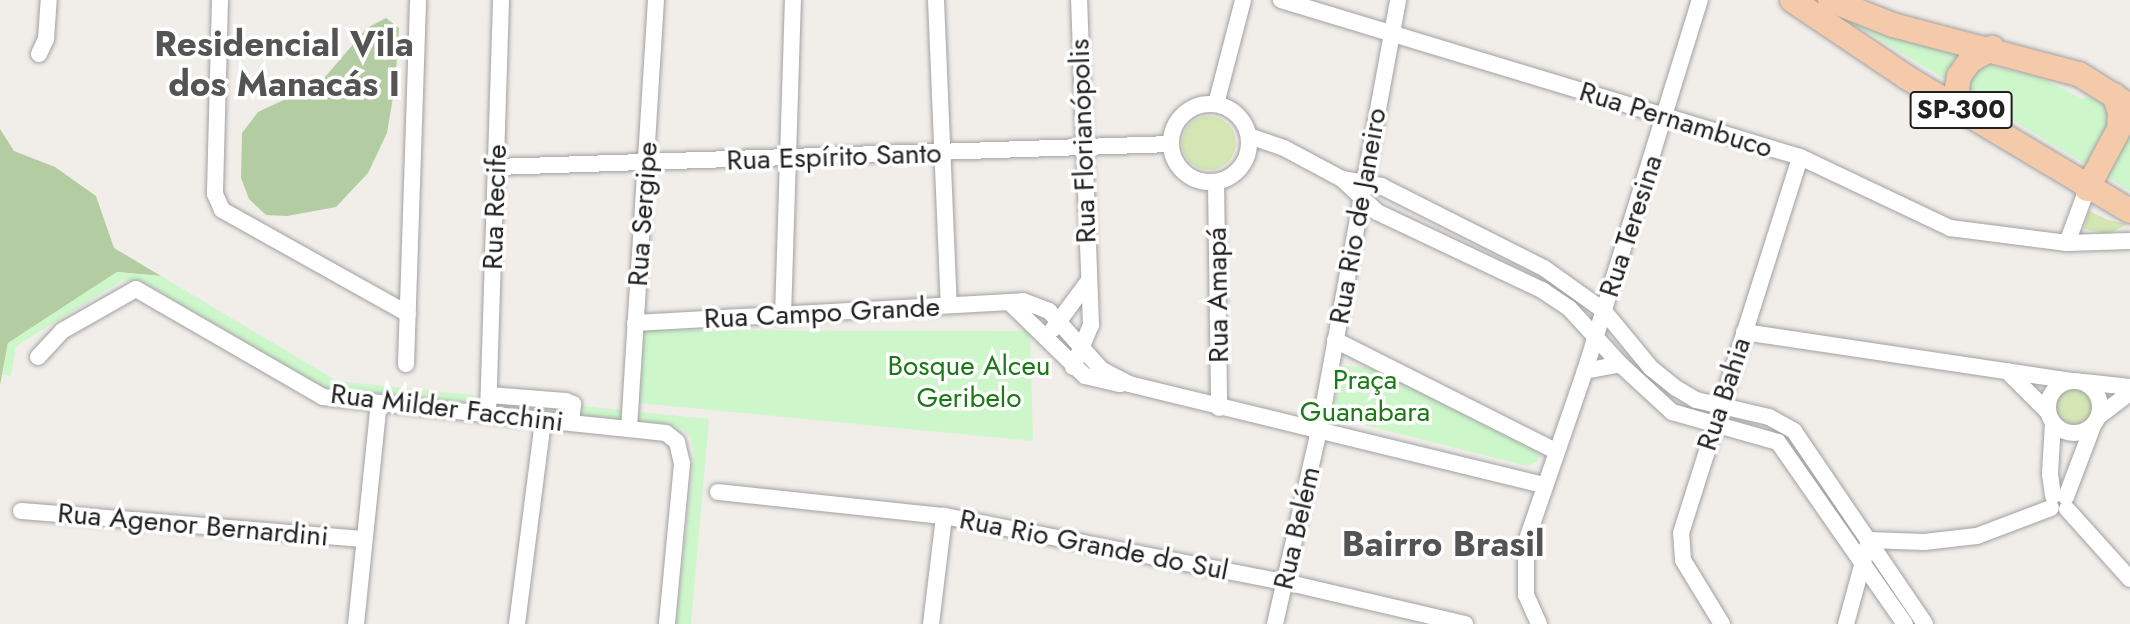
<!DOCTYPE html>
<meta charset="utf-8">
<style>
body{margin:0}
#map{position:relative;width:2130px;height:624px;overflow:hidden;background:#f1ede9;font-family:Jost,sans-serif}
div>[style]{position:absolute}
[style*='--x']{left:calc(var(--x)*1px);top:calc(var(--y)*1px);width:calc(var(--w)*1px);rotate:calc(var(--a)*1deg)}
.grass>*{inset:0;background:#d3e6b4}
.round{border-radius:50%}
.forest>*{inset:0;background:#b4cca1}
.park>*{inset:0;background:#cdf6cb}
.roads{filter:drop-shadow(0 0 2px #a2a2a2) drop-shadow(0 0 2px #a2a2a2)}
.minor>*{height:16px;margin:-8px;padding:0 8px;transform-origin:8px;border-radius:8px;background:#fff}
.minor>.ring{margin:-8px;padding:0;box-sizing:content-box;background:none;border:16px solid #fff;border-radius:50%}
.primary>*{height:24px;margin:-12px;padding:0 12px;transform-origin:12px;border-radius:12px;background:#f5caaa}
span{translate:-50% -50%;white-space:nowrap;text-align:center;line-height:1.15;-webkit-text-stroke:7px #fff;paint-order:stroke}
.shield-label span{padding:2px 5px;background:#fff;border:2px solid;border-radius:5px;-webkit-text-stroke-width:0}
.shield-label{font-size:26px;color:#212121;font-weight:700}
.street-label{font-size:28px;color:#212121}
.park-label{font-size:28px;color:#1b7916}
.district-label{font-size:35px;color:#545454;font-weight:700}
</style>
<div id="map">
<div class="grass">
<i class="round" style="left:1182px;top:116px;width:54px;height:54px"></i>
<i style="clip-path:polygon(2089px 211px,2108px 220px,2127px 224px,2109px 234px,2084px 229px)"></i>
<i class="round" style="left:2055px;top:388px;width:38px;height:38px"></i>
</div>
<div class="forest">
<i style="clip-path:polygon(386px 18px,399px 28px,395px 85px,387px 133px,368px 173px,336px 207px,287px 216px,266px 215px,249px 199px,241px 178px,242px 133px,258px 112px,320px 83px,367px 28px)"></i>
<i style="clip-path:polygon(0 129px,14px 151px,55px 167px,96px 196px,114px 248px,161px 276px,117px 272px,8px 343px,0 385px)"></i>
</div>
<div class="park">
<i style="clip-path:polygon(1839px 15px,1998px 58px,1993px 66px,2041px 78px,2083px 99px,2096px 93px,2130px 119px,2130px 191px)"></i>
<i style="clip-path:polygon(117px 272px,161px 276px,337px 381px,709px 419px,691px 624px,676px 624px,694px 455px,691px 438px,683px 430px,666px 424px,328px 390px,146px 284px,123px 280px,16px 346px,11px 376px,2px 375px,8px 343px)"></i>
<i style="clip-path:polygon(644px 330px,1030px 331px,1033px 441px,639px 403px)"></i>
<i style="clip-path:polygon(1342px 366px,1370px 367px,1533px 447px,1540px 454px,1537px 462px,1527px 466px,1333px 417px)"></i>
</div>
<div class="roads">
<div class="minor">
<i style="--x:220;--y:0;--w:194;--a:91.5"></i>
<i style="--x:215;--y:194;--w:17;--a:66"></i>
<i style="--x:222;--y:210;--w:213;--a:29.2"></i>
<i style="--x:936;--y:0;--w:305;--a:87.6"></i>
<i style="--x:1281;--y:0;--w:542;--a:16.83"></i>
<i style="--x:1800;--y:157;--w:166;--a:25.3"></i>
<i style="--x:1950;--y:228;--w:118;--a:7.3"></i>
<i style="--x:2067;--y:243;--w:63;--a:-1.8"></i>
<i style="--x:39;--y:54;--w:17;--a:-65"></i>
<i style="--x:46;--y:39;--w:39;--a:-86"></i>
<i class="ring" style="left:1171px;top:104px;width:62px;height:62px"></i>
<i style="--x:1216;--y:104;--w:107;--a:-75.4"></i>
<i style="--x:1249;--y:136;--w:37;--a:19"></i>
<i style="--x:1284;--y:148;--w:66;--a:28.1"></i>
<i style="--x:1342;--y:179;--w:48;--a:43.3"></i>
<i style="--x:1377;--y:212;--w:183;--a:25.3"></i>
<i style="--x:1542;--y:290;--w:32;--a:34"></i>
<i style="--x:1569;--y:308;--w:76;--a:47.7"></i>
<i style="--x:1620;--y:364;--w:71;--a:42.7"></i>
<i style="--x:1672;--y:412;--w:110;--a:15.8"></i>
<i style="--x:1778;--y:442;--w:222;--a:55.1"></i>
<i style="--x:496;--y:167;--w:675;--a:-1.95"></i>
<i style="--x:1342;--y:179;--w:40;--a:10"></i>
<i style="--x:1381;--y:186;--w:182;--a:26.7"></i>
<i style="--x:1544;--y:268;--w:74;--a:35.6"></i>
<i style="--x:1604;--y:311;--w:74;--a:50.5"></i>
<i style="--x:1651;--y:368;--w:32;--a:39"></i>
<i style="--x:1676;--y:388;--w:23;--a:31"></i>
<i style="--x:1696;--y:400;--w:75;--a:13.1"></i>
<i style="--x:1769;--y:417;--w:29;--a:29"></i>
<i style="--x:1794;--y:431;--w:233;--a:55.8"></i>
<i style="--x:1216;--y:182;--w:226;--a:89.2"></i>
<i style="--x:2067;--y:243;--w:58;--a:-69.7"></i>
<i style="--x:1009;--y:302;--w:106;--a:44.2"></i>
<i style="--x:1085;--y:376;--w:36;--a:13"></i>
<i style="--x:783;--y:316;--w:316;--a:-88.2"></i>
<i style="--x:635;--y:323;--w:389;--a:-3.2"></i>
<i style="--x:1023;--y:301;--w:28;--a:21"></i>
<i style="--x:1049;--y:311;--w:79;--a:48.1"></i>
<i style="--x:1102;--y:370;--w:30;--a:27"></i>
<i style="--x:1129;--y:384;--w:427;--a:13.7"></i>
<i style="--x:1053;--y:329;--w:57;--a:-53.5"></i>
<i style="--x:1744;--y:332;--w:331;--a:8.5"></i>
<i style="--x:1335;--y:340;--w:245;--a:26.7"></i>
<i style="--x:38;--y:357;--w:35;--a:-47"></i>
<i style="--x:62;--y:331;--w:85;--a:-29.6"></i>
<i style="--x:136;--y:289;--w:216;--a:30"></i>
<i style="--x:323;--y:397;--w:345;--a:6"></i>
<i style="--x:666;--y:433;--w:14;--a:39"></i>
<i style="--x:677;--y:442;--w:23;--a:77"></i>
<i style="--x:682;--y:464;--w:161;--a:95.4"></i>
<i style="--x:406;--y:364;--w:364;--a:-88.1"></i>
<i style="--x:1073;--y:367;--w:46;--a:-66.8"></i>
<i style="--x:1091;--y:325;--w:325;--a:-92.1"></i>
<i style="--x:1585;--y:371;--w:36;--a:-11"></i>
<i style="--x:2007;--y:371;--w:58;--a:45"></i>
<i class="ring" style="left:2048px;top:381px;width:36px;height:36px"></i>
<i style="--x:2084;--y:382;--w:46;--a:6.2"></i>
<i style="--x:489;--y:395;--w:77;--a:4.5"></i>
<i style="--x:566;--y:401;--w:8;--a:23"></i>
<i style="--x:573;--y:404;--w:19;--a:96"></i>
<i style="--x:488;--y:415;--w:415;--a:-88.2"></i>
<i style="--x:2099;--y:416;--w:39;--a:-37"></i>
<i style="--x:2053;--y:423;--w:51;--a:93.4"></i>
<i style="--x:2050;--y:474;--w:22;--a:82"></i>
<i style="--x:629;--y:429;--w:430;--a:-86.4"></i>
<i style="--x:718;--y:492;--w:227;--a:6.1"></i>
<i style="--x:944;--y:516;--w:347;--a:11"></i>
<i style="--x:1285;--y:582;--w:185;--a:13.1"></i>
<i style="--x:2066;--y:497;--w:76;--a:-69.2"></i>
<i style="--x:2067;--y:509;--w:94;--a:48"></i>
<i style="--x:21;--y:511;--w:344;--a:4.7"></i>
<i style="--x:356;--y:624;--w:222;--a:-84.1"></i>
<i style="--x:517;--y:624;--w:206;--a:-82.7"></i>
<i style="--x:931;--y:624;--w:109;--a:-83.1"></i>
<i style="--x:1275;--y:624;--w:198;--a:-77.2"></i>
<i style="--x:1319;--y:431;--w:438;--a:-79.6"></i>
<i style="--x:1539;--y:624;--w:32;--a:-114"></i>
<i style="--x:1526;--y:595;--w:53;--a:-90"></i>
<i style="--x:1526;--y:542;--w:181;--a:-71"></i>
<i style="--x:1585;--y:371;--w:388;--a:-72.8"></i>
<i style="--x:1722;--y:624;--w:75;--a:-121.4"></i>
<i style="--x:1683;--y:560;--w:27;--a:-94"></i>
<i style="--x:1681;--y:533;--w:394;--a:-72.4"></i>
<i style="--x:1846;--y:624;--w:87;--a:-74.7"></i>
<i style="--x:1869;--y:540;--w:55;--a:2.1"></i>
<i style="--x:1924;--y:542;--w:53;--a:-6.5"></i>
<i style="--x:1977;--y:536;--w:79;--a:-20.7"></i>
</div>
<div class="primary">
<i style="--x:1792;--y:0;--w:138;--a:34"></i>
<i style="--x:1906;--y:77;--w:261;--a:30.9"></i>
<i style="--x:1830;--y:0;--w:68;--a:21.6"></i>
<i style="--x:1893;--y:25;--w:192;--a:14.8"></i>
<i style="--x:2079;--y:74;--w:60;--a:32.1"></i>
<i style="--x:1962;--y:111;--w:23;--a:-103"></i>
<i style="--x:1957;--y:89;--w:13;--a:-81"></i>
<i style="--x:1959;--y:76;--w:19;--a:-54"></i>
<i style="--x:1970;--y:61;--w:26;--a:-31"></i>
<i style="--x:2087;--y:189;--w:68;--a:-61.9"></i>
<i style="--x:2119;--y:129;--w:17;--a:-87"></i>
<i style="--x:2120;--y:112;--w:18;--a:-109"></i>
</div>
</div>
<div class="shield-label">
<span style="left:1961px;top:110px">SP-300</span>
</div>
<div class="street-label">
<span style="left:1676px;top:120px;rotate:17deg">Rua Pernambuco</span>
<span style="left:1083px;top:141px;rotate:-92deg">Rua Florianópolis</span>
<span style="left:834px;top:157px;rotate:-2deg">Rua Espírito Santo</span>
<span style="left:495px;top:207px;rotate:-88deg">Rua Recife</span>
<span style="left:643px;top:214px;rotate:-86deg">Rua Sergipe</span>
<span style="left:1358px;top:216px;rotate:-80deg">Rua Rio de Janeiro</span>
<span style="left:1631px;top:226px;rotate:-72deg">Rua Teresina</span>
<span style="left:1218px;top:295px;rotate:-91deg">Rua Amapá</span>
<span style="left:822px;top:313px;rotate:-3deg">Rua Campo Grande</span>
<span style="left:1724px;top:394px;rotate:-72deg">Rua Bahia</span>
<span style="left:447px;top:408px;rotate:7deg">Rua Milder Facchini</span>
<span style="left:193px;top:525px;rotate:5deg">Rua Agenor Bernardini</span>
<span style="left:1297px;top:528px;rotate:-77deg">Rua Belém</span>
<span style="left:1094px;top:545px;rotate:11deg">Rua Rio Grande do Sul</span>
</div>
<div class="park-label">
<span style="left:969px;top:382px">Bosque Alceu<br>Geribelo</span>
<span style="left:1365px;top:396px">Praça<br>Guanabara</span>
</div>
<div class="district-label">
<span style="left:284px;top:64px">Residencial Vila<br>dos Manacás I</span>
<span style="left:1443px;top:544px">Bairro Brasil</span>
</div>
</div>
